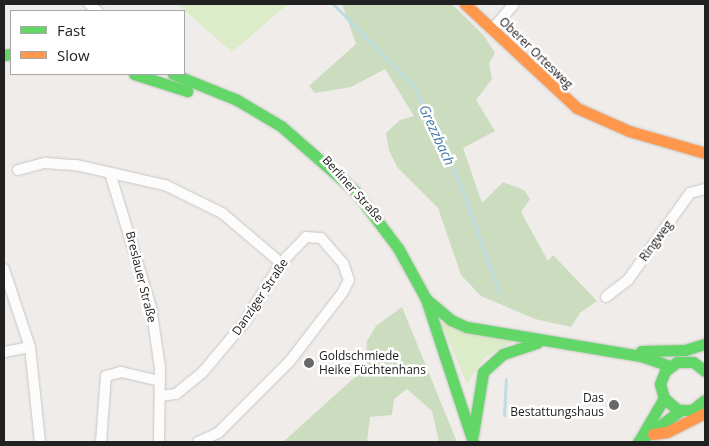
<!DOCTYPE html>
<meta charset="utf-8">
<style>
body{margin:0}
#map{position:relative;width:709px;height:446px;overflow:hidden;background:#efece9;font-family:"Open Sans",sans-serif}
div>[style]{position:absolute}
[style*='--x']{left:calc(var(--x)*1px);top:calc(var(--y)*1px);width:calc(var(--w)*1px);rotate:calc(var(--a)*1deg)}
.grass>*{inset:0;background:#ddecc8}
.forest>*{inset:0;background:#cbddbe}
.stream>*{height:3px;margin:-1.5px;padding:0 1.5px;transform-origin:1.5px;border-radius:1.5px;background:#bddde2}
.roads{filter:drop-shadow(0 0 1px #c8c7c5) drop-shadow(0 0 1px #c8c7c5)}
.street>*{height:10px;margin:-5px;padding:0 5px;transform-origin:5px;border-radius:5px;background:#fdfcfc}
.fast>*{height:11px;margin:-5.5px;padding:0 5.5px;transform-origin:5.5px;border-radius:5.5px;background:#63d668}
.slow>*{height:11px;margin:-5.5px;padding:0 5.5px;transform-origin:5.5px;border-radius:5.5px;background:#ff974d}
.dots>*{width:14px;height:14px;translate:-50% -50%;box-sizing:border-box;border:2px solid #fff;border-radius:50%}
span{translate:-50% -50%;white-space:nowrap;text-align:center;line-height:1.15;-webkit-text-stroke:5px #fff;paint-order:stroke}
.street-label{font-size:12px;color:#212121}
.poi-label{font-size:12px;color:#212121}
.left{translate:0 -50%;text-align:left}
.right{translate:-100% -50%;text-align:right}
.water-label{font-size:14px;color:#4478a4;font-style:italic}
.frame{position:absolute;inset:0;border:5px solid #212121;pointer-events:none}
.legend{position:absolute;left:10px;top:10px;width:175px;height:65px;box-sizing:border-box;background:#fff;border:1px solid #a6a6a6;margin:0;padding:6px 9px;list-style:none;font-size:15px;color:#212121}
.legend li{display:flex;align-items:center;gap:10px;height:25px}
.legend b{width:25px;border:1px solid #a6a6a6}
</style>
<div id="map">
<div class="grass">
<i style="clip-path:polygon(177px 4px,288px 4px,232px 52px)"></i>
<i style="clip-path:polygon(441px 322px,514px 341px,483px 359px,467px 384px)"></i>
</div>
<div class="forest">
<i style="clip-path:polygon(342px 4px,452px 4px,484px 36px,495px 53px,489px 64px,492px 79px,476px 100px,495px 131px,463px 148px,482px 203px,503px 182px,524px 190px,530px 199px,521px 212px,548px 261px,553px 255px,597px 301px,580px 313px,571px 327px,535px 319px,481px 296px,461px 275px,438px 208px,397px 167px,389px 150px,386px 133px,400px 120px,414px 116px,385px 69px,351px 87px,315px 93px,309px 86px,356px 44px)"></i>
<i style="clip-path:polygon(402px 307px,457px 442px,439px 442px,432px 411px,407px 389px,394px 399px,392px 415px,370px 417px,367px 442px,283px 442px,365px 368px,367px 341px,376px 326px)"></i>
</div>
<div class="stream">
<i style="--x:333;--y:4;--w:115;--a:45.4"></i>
<i style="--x:414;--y:86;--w:111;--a:65"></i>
<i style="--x:461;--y:187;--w:112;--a:70.1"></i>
<i style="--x:504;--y:415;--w:36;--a:-87"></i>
</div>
<div class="roads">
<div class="street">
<i style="--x:89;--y:4;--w:11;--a:41"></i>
<i style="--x:492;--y:30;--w:34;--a:-50"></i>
<i style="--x:18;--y:170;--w:28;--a:-15"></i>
<i style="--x:45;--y:163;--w:31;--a:4"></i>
<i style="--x:76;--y:165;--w:91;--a:12.7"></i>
<i style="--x:165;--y:185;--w:64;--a:26.2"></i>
<i style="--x:222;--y:213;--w:77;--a:40.3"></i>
<i style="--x:110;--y:173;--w:140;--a:73"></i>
<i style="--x:151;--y:307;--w:62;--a:81.6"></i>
<i style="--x:160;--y:368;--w:74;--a:90.8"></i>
<i style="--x:4;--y:269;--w:82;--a:71.6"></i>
<i style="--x:30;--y:347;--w:96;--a:84"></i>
<i style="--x:606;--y:297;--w:28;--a:-38"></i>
<i style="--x:628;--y:280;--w:107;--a:-54.5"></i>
<i style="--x:690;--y:193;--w:16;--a:-15"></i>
<i style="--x:4;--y:352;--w:26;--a:-11"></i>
<i style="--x:161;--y:396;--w:15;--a:-8"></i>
<i style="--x:176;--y:394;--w:33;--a:-39"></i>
<i style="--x:202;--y:373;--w:65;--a:-50"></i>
<i style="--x:244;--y:323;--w:70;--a:-58.3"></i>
<i style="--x:281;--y:263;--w:36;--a:-46"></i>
<i style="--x:306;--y:237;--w:15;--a:4"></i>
<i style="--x:321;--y:238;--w:33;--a:49"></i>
<i style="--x:343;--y:263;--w:18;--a:71"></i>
<i style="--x:349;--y:280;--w:13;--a:117"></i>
<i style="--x:343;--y:292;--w:88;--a:127.6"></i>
<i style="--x:289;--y:362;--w:100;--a:135"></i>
<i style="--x:218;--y:433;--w:22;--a:156"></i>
<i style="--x:101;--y:442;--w:66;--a:-85.7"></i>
<i style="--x:106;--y:376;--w:16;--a:-15"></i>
<i style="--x:121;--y:372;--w:40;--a:13"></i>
</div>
<div class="fast">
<i style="--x:4;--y:55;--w:7;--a:-8"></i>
<i style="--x:134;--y:74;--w:56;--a:17.8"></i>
<i style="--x:173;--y:74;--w:69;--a:22.1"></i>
<i style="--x:237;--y:100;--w:51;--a:30.6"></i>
<i style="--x:281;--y:126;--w:98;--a:41.3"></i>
<i style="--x:355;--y:191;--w:71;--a:53"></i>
<i style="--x:398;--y:248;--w:58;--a:61.2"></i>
<i style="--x:426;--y:299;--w:151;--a:71.8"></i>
<i style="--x:426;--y:299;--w:33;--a:40"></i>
<i style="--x:451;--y:320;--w:17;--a:24"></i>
<i style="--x:467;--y:327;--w:176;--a:9.5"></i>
<i style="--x:641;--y:356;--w:31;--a:19"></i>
<i style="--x:641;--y:351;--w:44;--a:-1.3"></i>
<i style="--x:685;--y:350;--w:21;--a:-17"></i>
<i style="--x:705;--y:371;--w:15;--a:-143"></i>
<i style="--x:693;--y:362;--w:16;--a:180"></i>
<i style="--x:677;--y:362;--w:15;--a:143"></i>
<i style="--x:665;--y:371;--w:14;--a:111"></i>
<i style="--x:660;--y:384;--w:15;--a:74"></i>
<i style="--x:664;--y:398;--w:18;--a:41"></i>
<i style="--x:678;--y:410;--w:14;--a:0"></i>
<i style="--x:692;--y:410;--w:16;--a:-38"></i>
<i style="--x:473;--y:434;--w:63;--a:-80.8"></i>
<i style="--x:483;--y:372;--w:27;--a:-42"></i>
<i style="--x:503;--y:354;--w:36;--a:-18"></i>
<i style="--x:639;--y:441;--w:50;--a:-59.8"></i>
<i style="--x:638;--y:442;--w:54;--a:-36.7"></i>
</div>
<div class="slow">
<i style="--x:465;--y:4;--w:153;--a:42.9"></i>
<i style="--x:577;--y:108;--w:57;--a:23.9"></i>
<i style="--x:629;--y:131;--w:79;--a:16.1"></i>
<i style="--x:653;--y:434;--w:14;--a:-8"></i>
<i style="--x:667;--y:432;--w:42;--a:-26.6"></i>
</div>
</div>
<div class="dots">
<i style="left:309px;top:363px;background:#696867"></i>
<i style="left:614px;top:405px;background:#696867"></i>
</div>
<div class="street-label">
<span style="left:536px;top:53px;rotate:44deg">Oberer Ortesweg</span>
<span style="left:353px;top:189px;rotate:48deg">Berliner Straße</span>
<span style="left:656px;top:241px;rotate:-54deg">Ringweg</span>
<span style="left:141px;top:277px;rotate:76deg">Breslauer Straße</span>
<span style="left:260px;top:297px;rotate:-56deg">Danziger Straße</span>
</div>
<div class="poi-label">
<span class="left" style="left:319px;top:363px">Goldschmiede<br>Heike Füchtenhans</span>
<span class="right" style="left:604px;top:405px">Das<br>Bestattungshaus</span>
</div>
<div class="water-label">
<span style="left:437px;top:135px;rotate:65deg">Grezzbach</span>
</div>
<div class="frame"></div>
<ul class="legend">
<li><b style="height:6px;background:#63d668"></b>Fast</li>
<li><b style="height:6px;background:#ff974d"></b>Slow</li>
</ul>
</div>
